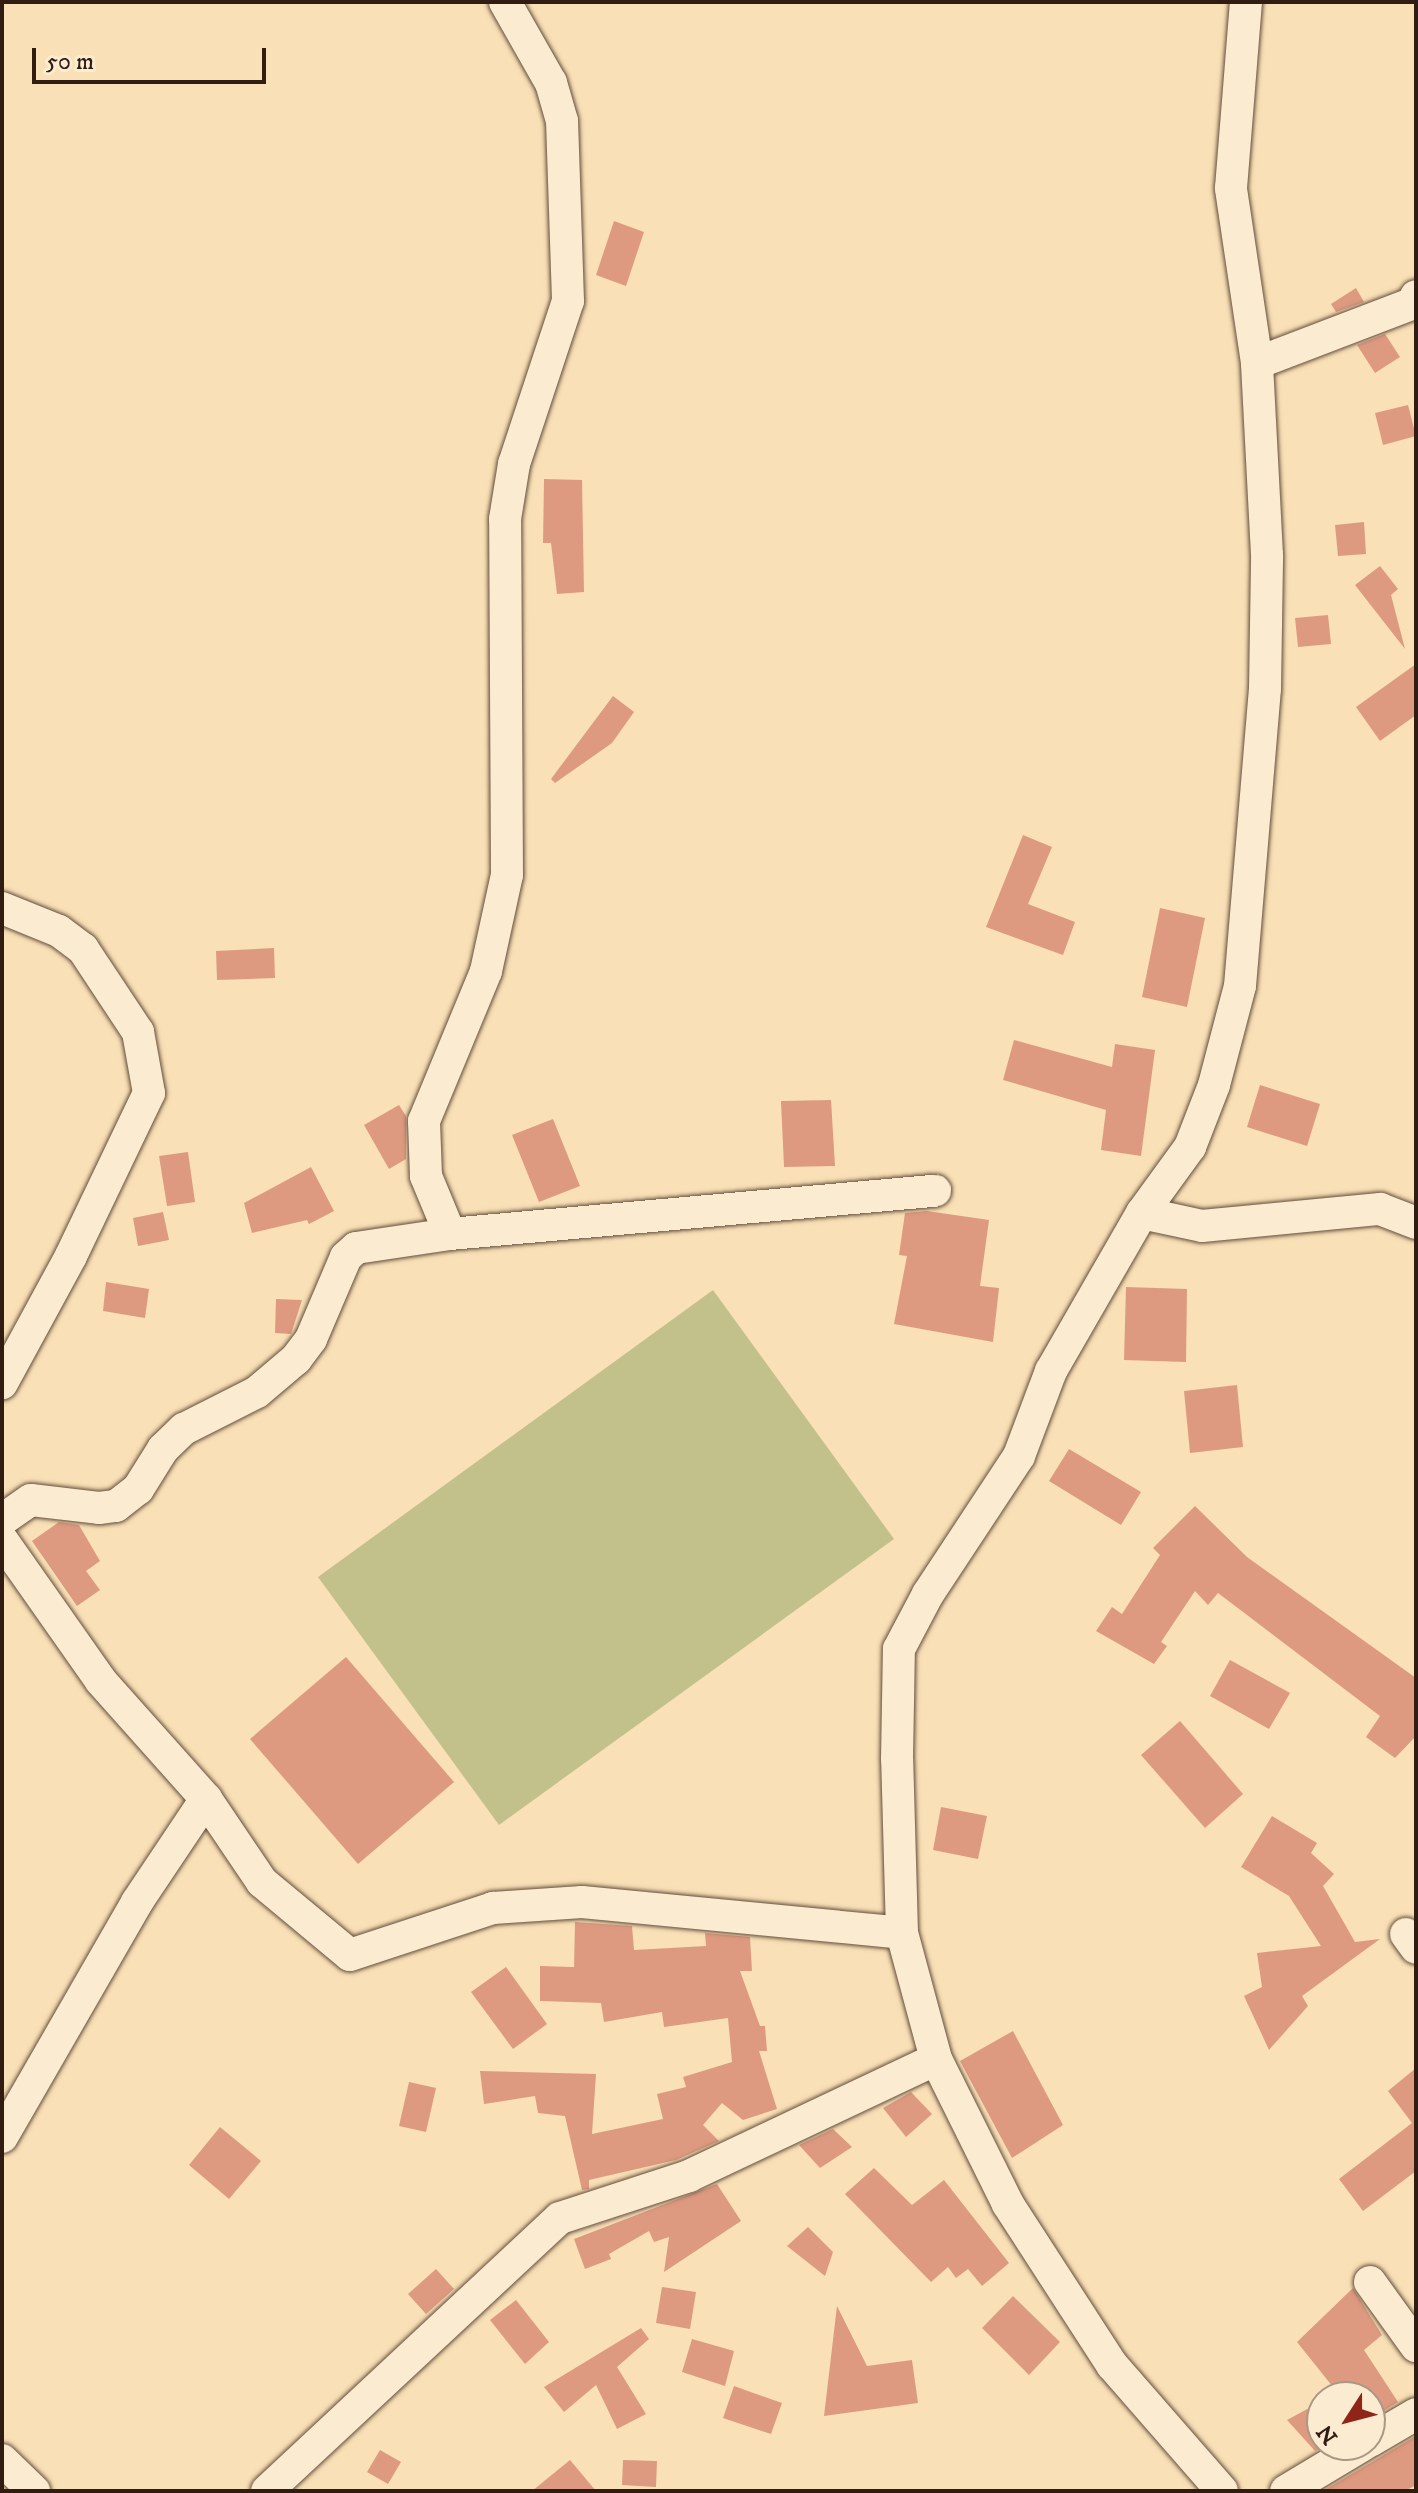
<!DOCTYPE html>
<style>
body{margin:0}
#map{position:relative;width:1418px;height:2493px;overflow:hidden;background:#f9e0b6;font-family:"IM FELL DW Pica",serif}
div>[style]{position:absolute}
[style*='--x']{left:calc(var(--x)*1px);top:calc(var(--y)*1px);width:calc(var(--w)*1px);rotate:calc(var(--a)*1deg)}
.green>*{inset:0;background:#c3c18b}
.building>*{inset:0;background:#de9a81}
.roads{filter:drop-shadow(0 0 2px #624d3c) drop-shadow(0 0 2px #624d3c)}
.minor>*{height:32px;margin:-16px;padding:0 16px;transform-origin:16px;border-radius:16px;background:#fbebd0}
span{translate:-50% -50%;white-space:nowrap;text-align:center;line-height:1.15;-webkit-text-stroke:6px #fbebd0;paint-order:stroke}
.frame{position:absolute;inset:0;border:4px solid #301c13;pointer-events:none}
.north{position:absolute;left:1306px;top:2381px;width:80px;height:80px;box-sizing:border-box;background:#fbebd0;border:2px solid #aa9884;border-radius:50%;rotate:234deg;font-size:22px;font-weight:700;line-height:32px;text-align:center;color:#301c13}
.north::after{content:'';display:block;margin:auto;width:28px;height:36px;background:#8f2418;clip-path:polygon(50% 0,100% 100%,50% 72%,0 100%)}
.scale{position:absolute;left:32px;top:48px;width:234px;height:36px;box-sizing:border-box;border:4px solid #301c13;border-top:0;padding-left:10px;font-size:24px;line-height:28px;white-space:nowrap;color:#301c13;-webkit-text-stroke:6px #fbebd0;paint-order:stroke}
</style>
<div id="map">
<div class="green">
<i style="clip-path:polygon(713px 1290px,894px 1539px,499px 1825px,318px 1577px)"></i>
</div>
<div class="building">
<i style="clip-path:polygon(614px 221px,644px 232px,626px 286px,596px 275px)"></i>
<i style="clip-path:polygon(1356px 288px,1364px 302px,1336px 312px,1331px 304px)"></i>
<i style="clip-path:polygon(1385px 334px,1400px 357px,1375px 373px,1357px 345px)"></i>
<i style="clip-path:polygon(1408px 405px,1416px 436px,1383px 445px,1375px 413px)"></i>
<i style="clip-path:polygon(544px 479px,582px 480px,584px 592px,557px 594px,551px 543px,543px 543px)"></i>
<i style="clip-path:polygon(1364px 522px,1366px 554px,1338px 556px,1335px 525px)"></i>
<i style="clip-path:polygon(1380px 566px,1398px 589px,1391px 595px,1405px 649px,1355px 585px)"></i>
<i style="clip-path:polygon(1328px 615px,1331px 644px,1298px 647px,1295px 618px)"></i>
<i style="clip-path:polygon(1416px 664px,1416px 715px,1380px 741px,1356px 707px)"></i>
<i style="clip-path:polygon(613px 696px,634px 712px,612px 743px,555px 783px,551px 779px)"></i>
<i style="clip-path:polygon(1023px 835px,1052px 847px,1028px 904px,1075px 922px,1063px 955px,986px 927px)"></i>
<i style="clip-path:polygon(1160px 908px,1205px 918px,1187px 1007px,1142px 997px)"></i>
<i style="clip-path:polygon(274px 948px,275px 978px,217px 980px,216px 951px)"></i>
<i style="clip-path:polygon(1014px 1040px,1112px 1067px,1115px 1044px,1155px 1050px,1141px 1156px,1101px 1150px,1106px 1110px,1003px 1080px)"></i>
<i style="clip-path:polygon(1260px 1085px,1320px 1104px,1307px 1146px,1247px 1127px)"></i>
<i style="clip-path:polygon(831px 1100px,835px 1166px,784px 1167px,781px 1101px)"></i>
<i style="clip-path:polygon(399px 1105px,406px 1116px,406px 1159px,389px 1169px,364px 1125px)"></i>
<i style="clip-path:polygon(553px 1119px,580px 1186px,539px 1202px,512px 1135px)"></i>
<i style="clip-path:polygon(188px 1152px,195px 1202px,167px 1206px,159px 1156px)"></i>
<i style="clip-path:polygon(311px 1167px,334px 1211px,309px 1224px,307px 1220px,252px 1233px,244px 1203px)"></i>
<i style="clip-path:polygon(927px 1211px,989px 1220px,980px 1286px,999px 1288px,993px 1342px,894px 1324px,907px 1256px,899px 1255px,905px 1213px)"></i>
<i style="clip-path:polygon(163px 1212px,169px 1240px,138px 1246px,133px 1218px)"></i>
<i style="clip-path:polygon(106px 1282px,149px 1289px,145px 1318px,103px 1311px)"></i>
<i style="clip-path:polygon(1126px 1287px,1187px 1289px,1186px 1362px,1124px 1360px)"></i>
<i style="clip-path:polygon(276px 1299px,302px 1300px,291px 1334px,275px 1333px)"></i>
<i style="clip-path:polygon(1237px 1385px,1243px 1447px,1190px 1453px,1184px 1391px)"></i>
<i style="clip-path:polygon(1069px 1449px,1141px 1492px,1121px 1525px,1049px 1481px)"></i>
<i style="clip-path:polygon(1195px 1506px,1247px 1557px,1416px 1678px,1416px 1736px,1395px 1758px,1366px 1737px,1380px 1716px,1218px 1593px,1208px 1605px,1195px 1591px,1161px 1642px,1167px 1646px,1154px 1664px,1096px 1631px,1112px 1607px,1122px 1614px,1160px 1555px,1153px 1548px)"></i>
<i style="clip-path:polygon(59px 1522px,79px 1525px,100px 1561px,86px 1571px,100px 1590px,77px 1606px,32px 1541px)"></i>
<i style="clip-path:polygon(346px 1657px,454px 1782px,358px 1864px,250px 1739px)"></i>
<i style="clip-path:polygon(1230px 1660px,1290px 1693px,1269px 1729px,1210px 1696px)"></i>
<i style="clip-path:polygon(1180px 1721px,1243px 1794px,1205px 1828px,1141px 1755px)"></i>
<i style="clip-path:polygon(941px 1807px,987px 1816px,978px 1859px,933px 1850px)"></i>
<i style="clip-path:polygon(1272px 1816px,1317px 1843px,1311px 1853px,1334px 1874px,1323px 1886px,1355px 1942px,1380px 1939px,1302px 1996px,1308px 2006px,1269px 2050px,1244px 1996px,1262px 1987px,1257px 1953px,1321px 1946px,1289px 1896px,1241px 1867px)"></i>
<i style="clip-path:polygon(575px 1922px,632px 1926px,634px 1950px,706px 1946px,705px 1933px,750px 1937px,752px 1971px,740px 1971px,760px 2026px,765px 2026px,767px 2051px,759px 2051px,777px 2109px,743px 2120px,722px 2103px,703px 2125px,719px 2141px,676px 2160px,589px 2180px,589px 2189px,582px 2190px,565px 2116px,538px 2113px,535px 2096px,484px 2104px,480px 2071px,596px 2074px,592px 2134px,663px 2119px,657px 2094px,686px 2087px,683px 2077px,732px 2062px,728px 2018px,664px 2027px,662px 2012px,604px 2022px,601px 2003px,540px 2001px,540px 1966px,574px 1967px)"></i>
<i style="clip-path:polygon(506px 1967px,547px 2024px,513px 2049px,471px 1992px)"></i>
<i style="clip-path:polygon(1013px 2031px,1063px 2125px,1012px 2158px,960px 2061px)"></i>
<i style="clip-path:polygon(1416px 2068px,1416px 2171px,1363px 2211px,1339px 2179px,1412px 2123px,1388px 2091px)"></i>
<i style="clip-path:polygon(409px 2082px,436px 2088px,426px 2132px,399px 2126px)"></i>
<i style="clip-path:polygon(911px 2092px,932px 2114px,906px 2137px,883px 2108px)"></i>
<i style="clip-path:polygon(220px 2127px,261px 2161px,229px 2199px,189px 2165px)"></i>
<i style="clip-path:polygon(833px 2129px,852px 2147px,820px 2168px,799px 2145px)"></i>
<i style="clip-path:polygon(874px 2168px,912px 2205px,944px 2180px,1009px 2263px,982px 2286px,968px 2269px,956px 2278px,948px 2267px,931px 2282px,845px 2194px)"></i>
<i style="clip-path:polygon(717px 2184px,741px 2221px,664px 2272px,669px 2237px,654px 2242px,649px 2231px,609px 2254px,611px 2259px,585px 2269px,574px 2239px)"></i>
<i style="clip-path:polygon(808px 2227px,833px 2252px,825px 2276px,787px 2246px)"></i>
<i style="clip-path:polygon(436px 2269px,454px 2289px,426px 2314px,408px 2294px)"></i>
<i style="clip-path:polygon(662px 2287px,696px 2292px,690px 2329px,656px 2323px)"></i>
<i style="clip-path:polygon(1353px 2288px,1382px 2335px,1364px 2350px,1398px 2402px,1370px 2419px,1370px 2397px,1341px 2397px,1297px 2342px)"></i>
<i style="clip-path:polygon(1013px 2296px,1060px 2342px,1029px 2375px,982px 2328px)"></i>
<i style="clip-path:polygon(516px 2300px,549px 2342px,525px 2364px,490px 2320px)"></i>
<i style="clip-path:polygon(837px 2306px,867px 2366px,912px 2360px,918px 2403px,824px 2416px)"></i>
<i style="clip-path:polygon(641px 2328px,649px 2339px,617px 2367px,646px 2414px,617px 2429px,596px 2385px,564px 2412px,544px 2387px)"></i>
<i style="clip-path:polygon(692px 2339px,734px 2351px,725px 2386px,682px 2372px)"></i>
<i style="clip-path:polygon(734px 2386px,782px 2403px,771px 2434px,723px 2418px)"></i>
<i style="clip-path:polygon(1322px 2401px,1326px 2445px,1315px 2451px,1287px 2420px)"></i>
<i style="clip-path:polygon(1416px 2436px,1416px 2485px,1405px 2491px,1323px 2491px)"></i>
<i style="clip-path:polygon(380px 2450px,401px 2462px,388px 2484px,367px 2472px)"></i>
<i style="clip-path:polygon(570px 2460px,596px 2491px,532px 2491px)"></i>
<i style="clip-path:polygon(623px 2460px,657px 2461px,656px 2487px,622px 2485px)"></i>
</div>
<div class="roads">
<div class="minor">
<i style="--x:1257;--y:363;--w:168;--a:-20.9"></i>
<i style="--x:1414;--y:303;--w:7;--a:-74"></i>
<i style="--x:2;--y:908;--w:61;--a:22"></i>
<i style="--x:59;--y:931;--w:30;--a:37"></i>
<i style="--x:83;--y:949;--w:100;--a:56.5"></i>
<i style="--x:138;--y:1032;--w:62;--a:79.8"></i>
<i style="--x:149;--y:1093;--w:181;--a:115.6"></i>
<i style="--x:71;--y:1256;--w:145;--a:118.5"></i>
<i style="--x:1142;--y:1213;--w:61;--a:12.2"></i>
<i style="--x:1202;--y:1226;--w:179;--a:-5.5"></i>
<i style="--x:1380;--y:1209;--w:39;--a:21"></i>
<i style="--x:450;--y:1234;--w:63;--a:-112.5"></i>
<i style="--x:426;--y:1176;--w:55;--a:-92.1"></i>
<i style="--x:424;--y:1121;--w:162;--a:-67.5"></i>
<i style="--x:486;--y:971;--w:98;--a:-77.7"></i>
<i style="--x:507;--y:875;--w:356;--a:-90.3"></i>
<i style="--x:505;--y:519;--w:56;--a:-80.7"></i>
<i style="--x:514;--y:464;--w:172;--a:-71.7"></i>
<i style="--x:568;--y:301;--w:180;--a:-91.9"></i>
<i style="--x:562;--y:121;--w:40;--a:-106"></i>
<i style="--x:551;--y:83;--w:93;--a:-119.6"></i>
<i style="--x:2;--y:1520;--w:35;--a:-35"></i>
<i style="--x:31;--y:1500;--w:68;--a:6.7"></i>
<i style="--x:99;--y:1508;--w:17;--a:-7"></i>
<i style="--x:116;--y:1506;--w:28;--a:-38"></i>
<i style="--x:138;--y:1489;--w:47;--a:-58"></i>
<i style="--x:163;--y:1449;--w:29;--a:-44"></i>
<i style="--x:184;--y:1429;--w:82;--a:-26.9"></i>
<i style="--x:257;--y:1392;--w:51;--a:-40.2"></i>
<i style="--x:296;--y:1359;--w:25;--a:-53"></i>
<i style="--x:311;--y:1339;--w:89;--a:-66.9"></i>
<i style="--x:346;--y:1257;--w:13;--a:-42"></i>
<i style="--x:356;--y:1248;--w:95;--a:-8.5"></i>
<i style="--x:450;--y:1234;--w:487;--a:-5.1"></i>
<i style="--x:2;--y:1540;--w:172;--a:54.9"></i>
<i style="--x:101;--y:1681;--w:158;--a:48.3"></i>
<i style="--x:206;--y:1799;--w:100;--a:56"></i>
<i style="--x:262;--y:1882;--w:114;--a:39.7"></i>
<i style="--x:350;--y:1955;--w:151;--a:-18.2"></i>
<i style="--x:493;--y:1908;--w:89;--a:-3.9"></i>
<i style="--x:582;--y:1902;--w:321;--a:5.5"></i>
<i style="--x:1406;--y:1934;--w:17;--a:54"></i>
<i style="--x:2;--y:2137;--w:271;--a:-60.1"></i>
<i style="--x:137;--y:1902;--w:124;--a:-56.2"></i>
<i style="--x:1370;--y:2282;--w:79;--a:54.3"></i>
<i style="--x:1370;--y:2441;--w:53;--a:-30.4"></i>
<i style="--x:2;--y:2460;--w:45;--a:44.1"></i>
<i style="--x:267;--y:2491;--w:400;--a:-43"></i>
<i style="--x:560;--y:2218;--w:136;--a:-18"></i>
<i style="--x:689;--y:2176;--w:273;--a:-25.3"></i>
<i style="--x:1222;--y:2491;--w:167;--a:-131.1"></i>
<i style="--x:1112;--y:2365;--w:192;--a:-122.9"></i>
<i style="--x:1008;--y:2204;--w:162;--a:-116.4"></i>
<i style="--x:936;--y:2059;--w:131;--a:-105.1"></i>
<i style="--x:902;--y:1933;--w:174;--a:-91.6"></i>
<i style="--x:897;--y:1759;--w:110;--a:-89"></i>
<i style="--x:899;--y:1649;--w:62;--a:-62.2"></i>
<i style="--x:928;--y:1594;--w:165;--a:-56.6"></i>
<i style="--x:1019;--y:1456;--w:91;--a:-69.4"></i>
<i style="--x:1051;--y:1371;--w:182;--a:-60.1"></i>
<i style="--x:1142;--y:1213;--w:82;--a:-54"></i>
<i style="--x:1190;--y:1147;--w:66;--a:-68.8"></i>
<i style="--x:1214;--y:1085;--w:102;--a:-75.3"></i>
<i style="--x:1240;--y:986;--w:298;--a:-85.2"></i>
<i style="--x:1265;--y:689;--w:134;--a:-89.1"></i>
<i style="--x:1267;--y:555;--w:192;--a:-93"></i>
<i style="--x:1257;--y:363;--w:177;--a:-98.5"></i>
<i style="--x:1231;--y:188;--w:187;--a:-85.4"></i>
<i style="--x:1286;--y:2491;--w:90;--a:-30.9"></i>
</div>
</div>
<div class="frame"></div>
<div class="north">N</div>
<div class="scale">50 m</div>
</div>
